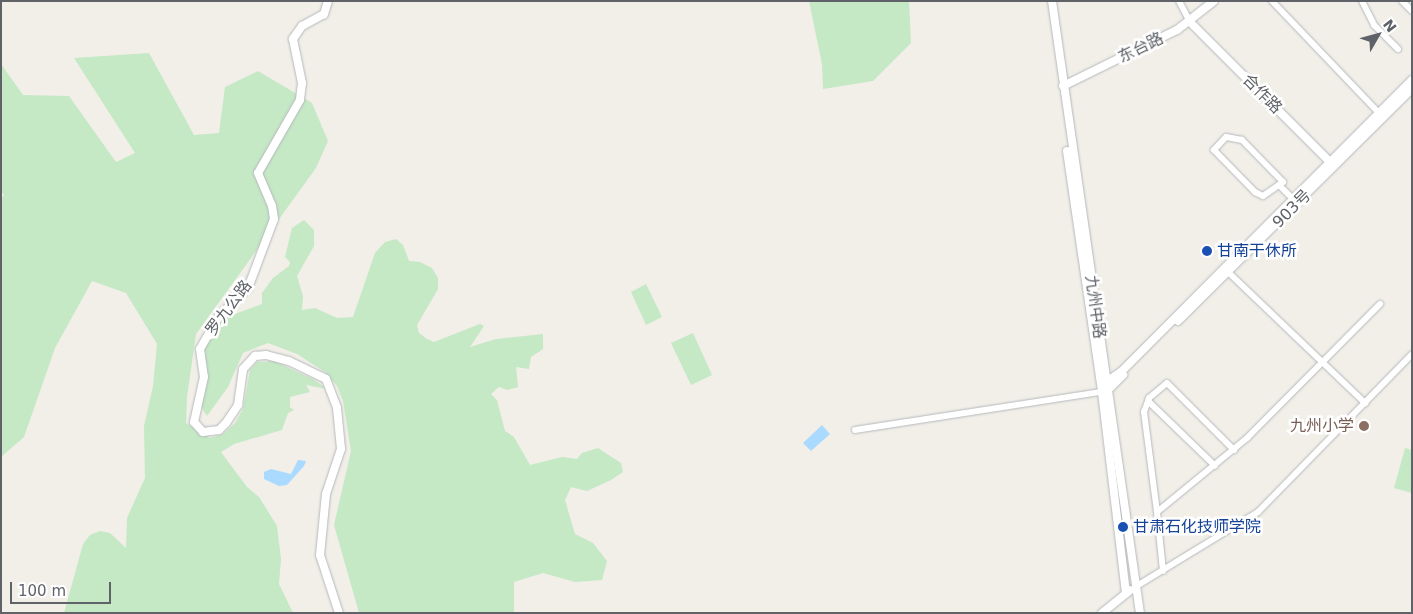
<!DOCTYPE html>
<meta charset="utf-8">
<style>
body{margin:0}
#map{position:relative;width:1413px;height:614px;overflow:hidden;background:#f1efe8;font-family:"DejaVu Sans","Noto Sans SC",sans-serif}
div>[style]{position:absolute}
[style*='--x']{left:calc(var(--x)*1px);top:calc(var(--y)*1px);width:calc(var(--w)*1px);rotate:calc(var(--a)*1deg)}
.green>*{inset:0;background:#c5e8c5}
.water>*{inset:0;background:#aadaff}
.roads{filter:drop-shadow(0 0 1px #b5b8bc) drop-shadow(0 0 1px #b5b8bc)}
.minor>*{height:6px;margin:-3px;padding:0 3px;transform-origin:3px;border-radius:3px;background:#fff}
.tertiary>*{height:8px;margin:-4px;padding:0 4px;transform-origin:4px;border-radius:4px;background:#fff}
.dots>*{width:14px;height:14px;translate:-50% -50%;box-sizing:border-box;border:2px solid #fff;border-radius:50%}
span{translate:-50% -50%;white-space:nowrap;text-align:center;line-height:1.15;-webkit-text-stroke:5px #fff;paint-order:stroke}
.street-label{font-size:16px;color:#5f6368}
.transit-label{font-size:16px;color:#164399}
.left{translate:0 -50%;text-align:left}
.education-label{font-size:16px;color:#785e54}
.right{translate:-100% -50%;text-align:right}
.frame{position:absolute;inset:0;border:2px solid #5f6368;pointer-events:none}
.north{position:absolute;left:1353px;top:10px;width:50px;height:50px;-webkit-text-stroke:4px #fff;paint-order:stroke;rotate:52deg;font-size:14px;font-weight:700;line-height:20px;text-align:center;color:#5f6368}
.north::after{content:'';display:block;margin:auto;width:18px;height:22px;background:#5f6368;clip-path:polygon(50% 0,100% 100%,50% 72%,0 100%)}
.scale{position:absolute;left:10px;top:582px;width:101px;height:22px;box-sizing:border-box;border:2px solid #5f6368;border-top:0;padding-left:6px;font-size:15px;line-height:18px;white-space:nowrap;color:#5f6368;-webkit-text-stroke:4px #fff;paint-order:stroke}
</style>
<div id="map">
<div class="green">
<i style="clip-path:polygon(809px 1px,909px 1px,911px 43px,873px 81px,823px 89px,822px 64px)"></i>
<i style="clip-path:polygon(149px 53px,194px 135px,219px 133px,225px 87px,258px 71px,312px 103px,328px 141px,316px 168px,196px 334px,187px 397px,186px 423px,210px 438px,223px 434px,235px 423px,243px 409px,250px 370px,257px 362px,274px 361px,313px 379px,327px 389px,306px 385px,310px 392px,290px 397px,290px 407px,294px 410px,288px 413px,282px 430px,234px 444px,221px 452px,247px 487px,259px 497px,277px 526px,281px 559px,279px 584px,293px 613px,64px 613px,83px 544px,90px 535px,100px 531px,110px 533px,126px 548px,127px 518px,145px 478px,144px 426px,153px 386px,157px 344px,126px 293px,92px 281px,55px 348px,24px 437px,1px 457px,1px 199px,4px 195px,1px 191px,1px 64px,23px 95px,69px 96px,116px 162px,135px 153px,74px 58px)"></i>
<i style="clip-path:polygon(304px 220px,314px 230px,314px 246px,297px 276px,303px 296px,302px 310px,315px 308px,337px 318px,353px 317px,375px 253px,385px 242px,396px 239px,403px 245px,409px 261px,420px 262px,432px 268px,438px 278px,438px 289px,417px 325px,419px 333px,427px 339px,434px 342px,480px 324px,484px 326px,470px 347px,496px 339px,543px 334px,543px 349px,531px 357px,529px 369px,516px 367px,518px 387px,507px 390px,499px 387px,491px 394px,497px 400px,505px 431px,514px 437px,530px 465px,562px 457px,577px 459px,582px 453px,598px 448px,621px 463px,623px 472px,611px 480px,587px 491px,571px 487px,565px 500px,575px 534px,593px 543px,607px 561px,602px 580px,575px 582px,543px 573px,514px 582px,514px 613px,359px 613px,334px 525px,351px 451px,343px 401px,337px 386px,325px 372px,297px 354px,268px 343px,243px 353px,228px 387px,207px 416px,200px 405px,202px 350px,221px 319px,262px 304px,262px 293px,273px 278px,289px 266px,290px 262px,285px 257px,292px 228px)"></i>
<i style="clip-path:polygon(646px 284px,662px 317px,646px 325px,631px 292px)"></i>
<i style="clip-path:polygon(693px 333px,712px 375px,691px 385px,671px 343px)"></i>
<i style="clip-path:polygon(1405px 448px,1412px 450px,1412px 493px,1394px 488px)"></i>
</div>
<div class="water">
<i style="clip-path:polygon(822px 425px,830px 434px,811px 451px,803px 443px)"></i>
<i style="clip-path:polygon(298px 460px,306px 461px,304px 466px,287px 485px,279px 486px,264px 479px,264px 472px,271px 469px,291px 474px)"></i>
</div>
<div class="roads">
<div class="minor">
<i style="--x:1179;--y:1;--w:24;--a:62"></i>
<i style="--x:1272;--y:1;--w:159;--a:46.3"></i>
<i style="--x:1362;--y:1;--w:27;--a:63"></i>
<i style="--x:1374;--y:25;--w:34;--a:45"></i>
<i style="--x:1402;--y:1;--w:14;--a:45"></i>
<i style="--x:1279;--y:185;--w:5;--a:-37"></i>
<i style="--x:1283;--y:182;--w:59;--a:-134.3"></i>
<i style="--x:1242;--y:140;--w:16;--a:-169"></i>
<i style="--x:1226;--y:137;--w:18;--a:133"></i>
<i style="--x:1214;--y:150;--w:59;--a:45.7"></i>
<i style="--x:1255;--y:192;--w:9;--a:27"></i>
<i style="--x:1263;--y:196;--w:19;--a:-35"></i>
<i style="--x:1279;--y:185;--w:24;--a:45"></i>
<i style="--x:1228;--y:272;--w:190;--a:43.7"></i>
<i style="--x:1148;--y:401;--w:93;--a:44.1"></i>
<i style="--x:855;--y:430;--w:254;--a:-8.8"></i>
<i style="--x:1157;--y:512;--w:101;--a:-97.4"></i>
<i style="--x:1144;--y:412;--w:15;--a:-70"></i>
<i style="--x:1149;--y:398;--w:23;--a:-40"></i>
<i style="--x:1167;--y:383;--w:95;--a:45"></i>
<i style="--x:1163;--y:571;--w:59;--a:-95.8"></i>
<i style="--x:1157;--y:512;--w:117;--a:-39.4"></i>
<i style="--x:1247;--y:438;--w:189;--a:-45.2"></i>
<i style="--x:1135;--y:587;--w:144;--a:-31.4"></i>
<i style="--x:1258;--y:512;--w:221;--a:-45.7"></i>
</div>
<div class="tertiary">
<i style="--x:328;--y:1;--w:14;--a:107"></i>
<i style="--x:324;--y:14;--w:25;--a:151"></i>
<i style="--x:302;--y:26;--w:16;--a:125"></i>
<i style="--x:293;--y:39;--w:45;--a:78.4"></i>
<i style="--x:302;--y:83;--w:17;--a:97"></i>
<i style="--x:300;--y:100;--w:84;--a:119.9"></i>
<i style="--x:258;--y:173;--w:36;--a:67"></i>
<i style="--x:272;--y:206;--w:13;--a:81"></i>
<i style="--x:274;--y:219;--w:74;--a:110.6"></i>
<i style="--x:248;--y:288;--w:40;--a:136"></i>
<i style="--x:219;--y:316;--w:38;--a:120"></i>
<i style="--x:200;--y:349;--w:28;--a:82"></i>
<i style="--x:204;--y:377;--w:46;--a:102.5"></i>
<i style="--x:194;--y:422;--w:13;--a:48"></i>
<i style="--x:203;--y:432;--w:16;--a:-7"></i>
<i style="--x:219;--y:430;--w:10;--a:-45"></i>
<i style="--x:226;--y:423;--w:22;--a:-56"></i>
<i style="--x:238;--y:405;--w:36;--a:-82"></i>
<i style="--x:243;--y:369;--w:18;--a:-47"></i>
<i style="--x:255;--y:356;--w:11;--a:-5"></i>
<i style="--x:266;--y:355;--w:24;--a:15"></i>
<i style="--x:289;--y:361;--w:41;--a:25.9"></i>
<i style="--x:326;--y:379;--w:31;--a:69"></i>
<i style="--x:337;--y:408;--w:41;--a:84.4"></i>
<i style="--x:341;--y:449;--w:47;--a:108.4"></i>
<i style="--x:326;--y:494;--w:61;--a:95.6"></i>
<i style="--x:320;--y:555;--w:61;--a:71.9"></i>
<i style="--x:1052;--y:1;--w:618;--a:81.82"></i>
<i style="--x:1190;--y:22;--w:202;--a:45"></i>
<i style="--x:1063;--y:86;--w:127;--a:-26.2"></i>
<i style="--x:1177;--y:30;--w:47;--a:-38.1"></i>
<i style="--x:1067;--y:151;--w:244;--a:81.7"></i>
<i style="--x:1102;--y:392;--w:202;--a:83.2"></i>
<i style="--x:1178;--y:321;--w:330;--a:-44.8"></i>
<i style="--x:1103;--y:384;--w:23;--a:-34"></i>
<i style="--x:1122;--y:371;--w:411;--a:-45.1"></i>
<i style="--x:1107;--y:391;--w:23;--a:-45"></i>
<i style="--x:1102;--y:613;--w:36;--a:-39"></i>
</div>
</div>
<div class="dots">
<i style="left:1207px;top:251px;background:#1a4fb4"></i>
<i style="left:1364px;top:426px;background:#8d6e63"></i>
<i style="left:1123px;top:527px;background:#1a4fb4"></i>
</div>
<div class="street-label">
<span style="left:1141px;top:48px;rotate:-26deg">东台路</span>
<span style="left:1262px;top:94px;rotate:45deg">合作路</span>
<span style="left:1292px;top:209px;rotate:-45deg">903号</span>
<span style="left:1095px;top:307px;rotate:82deg">九州中路</span>
<span style="left:229px;top:308px;rotate:-53deg">罗九公路</span>
</div>
<div class="transit-label">
<span class="left" style="left:1217px;top:251px">甘南干休所</span>
<span class="left" style="left:1133px;top:527px">甘肃石化技师学院</span>
</div>
<div class="education-label">
<span class="right" style="left:1354px;top:426px">九州小学</span>
</div>
<div class="frame"></div>
<div class="north">N</div>
<div class="scale">100 m</div>
</div>
